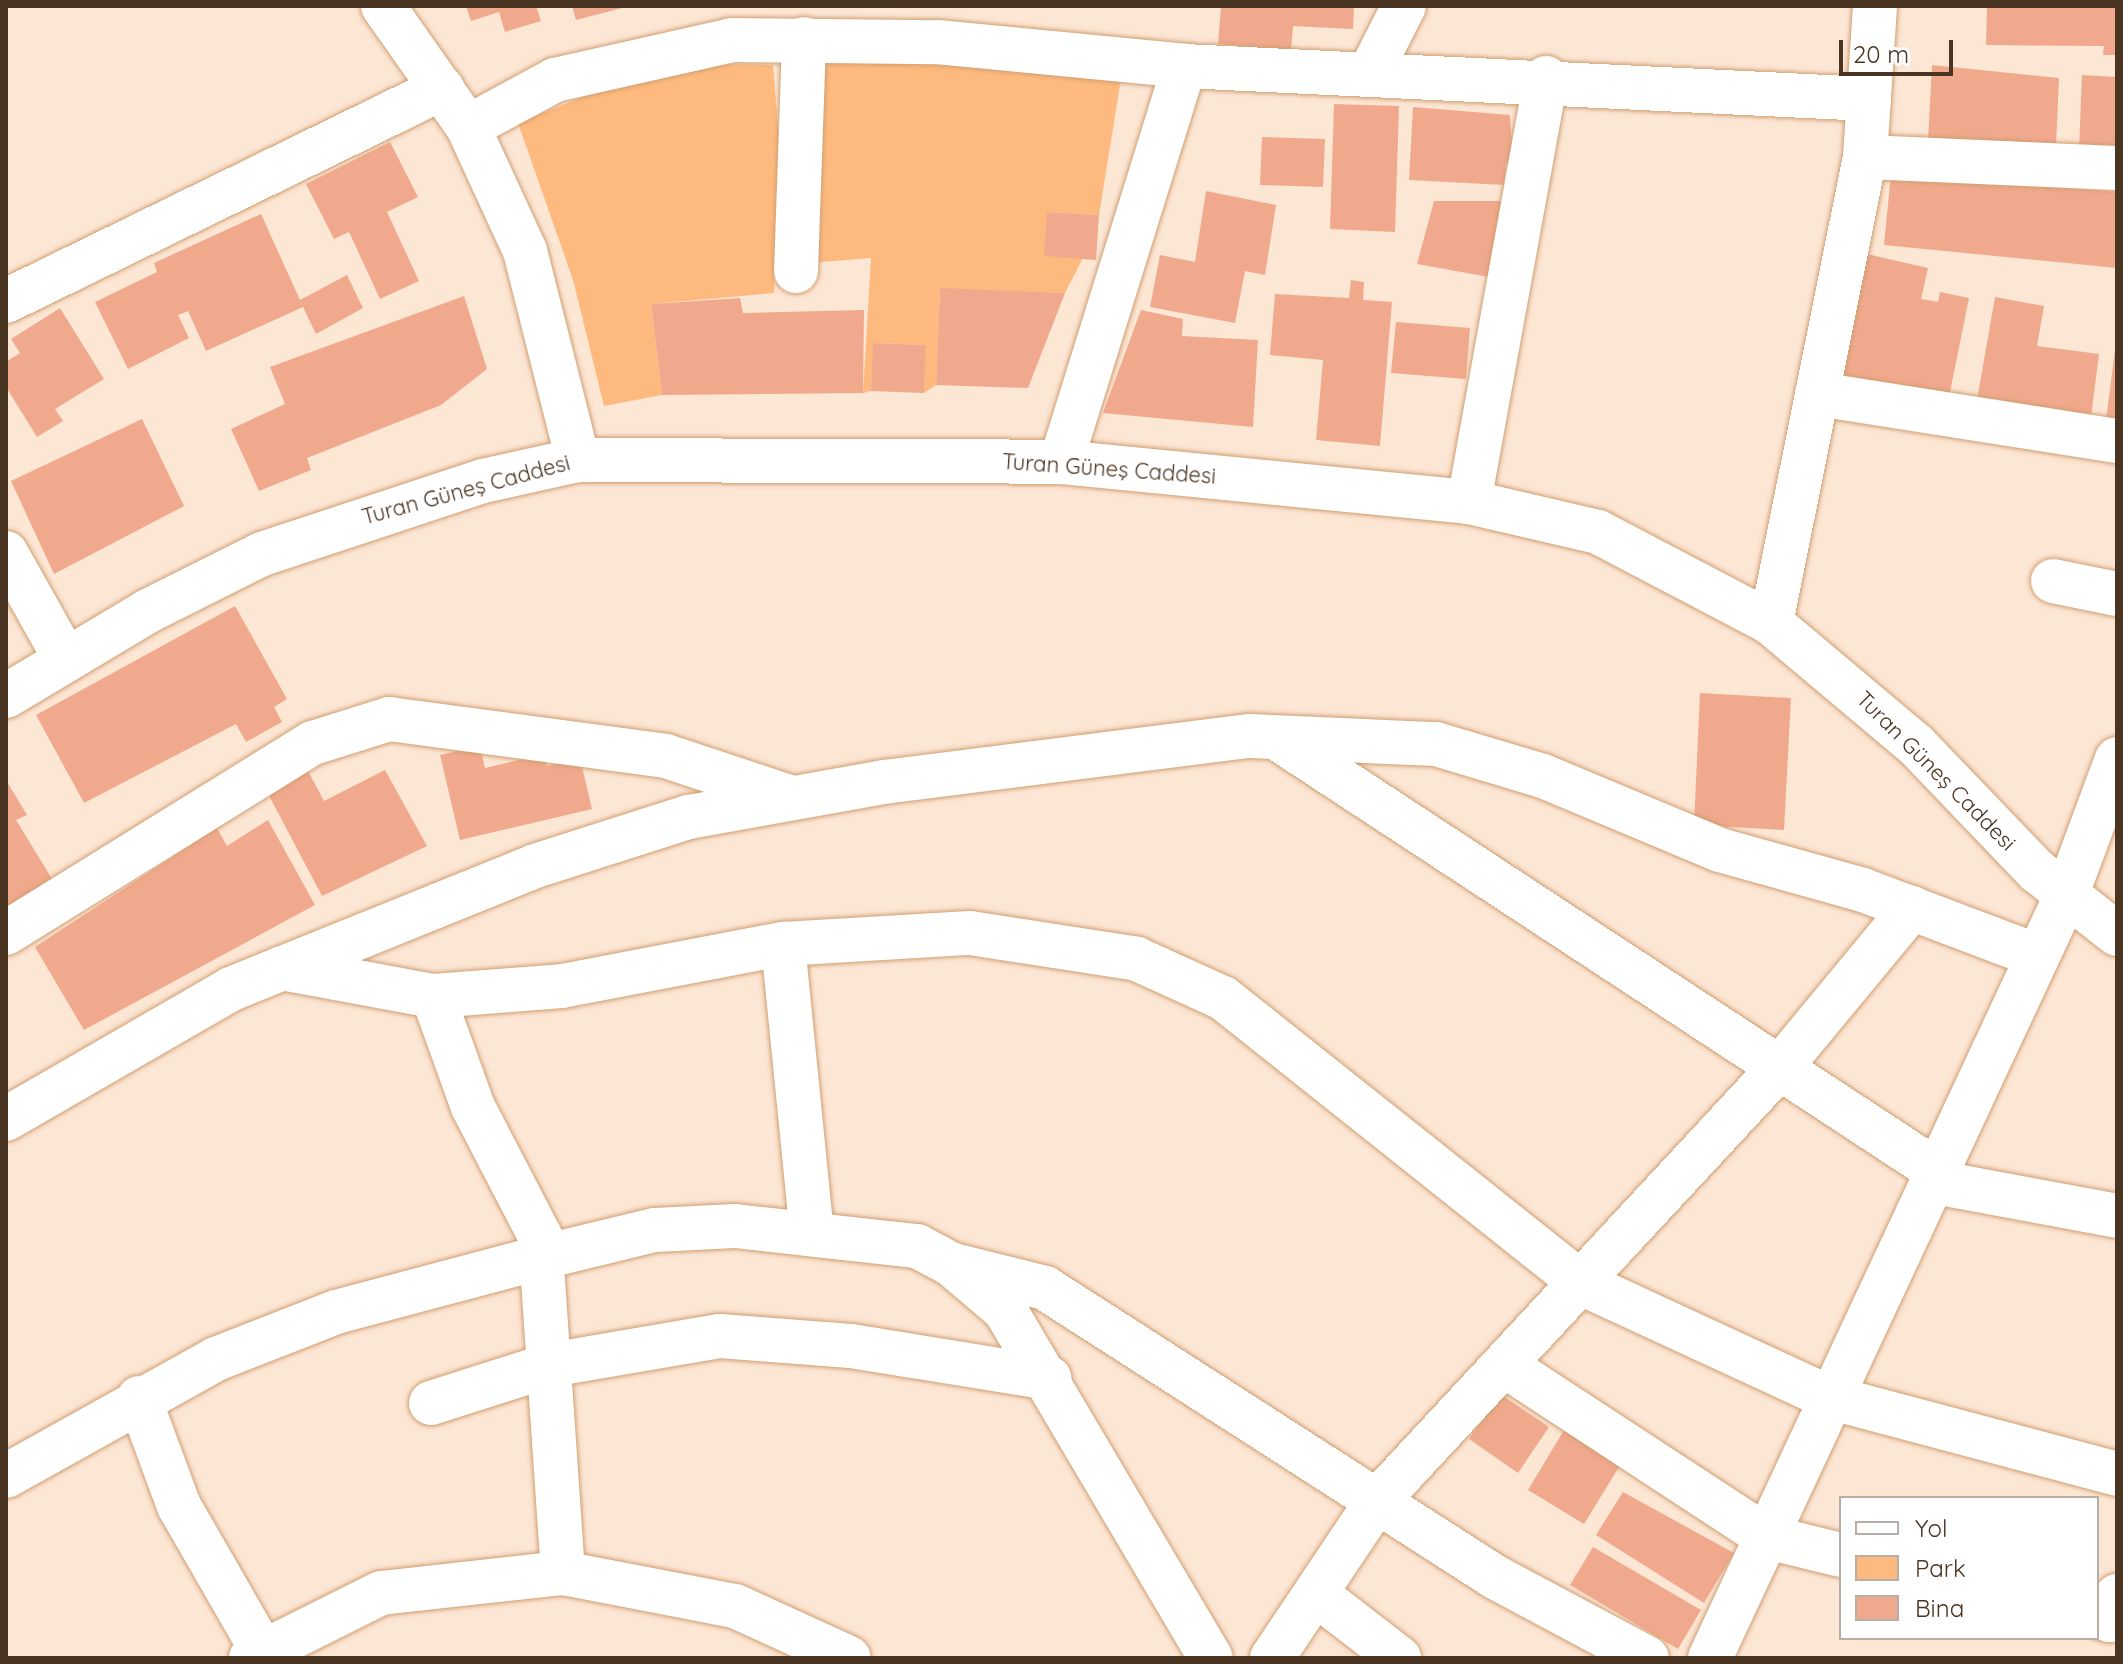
<!DOCTYPE html>
<meta charset="utf-8">
<style>
body{margin:0}
#map{position:relative;width:2123px;height:1664px;overflow:hidden;background:#fce6d4;font-family:Quicksand,sans-serif}
div>[style]{position:absolute}
[style*='--x']{left:calc(var(--x)*1px);top:calc(var(--y)*1px);width:calc(var(--w)*1px);rotate:calc(var(--a)*1deg)}
.green>*{inset:0;background:#feba7e}
.building>*{inset:0;background:#f1a98d}
.roads{filter:drop-shadow(0 0 2px #d19e71) drop-shadow(0 0 2px #d19e71)}
.minor>*{height:44px;margin:-22px;padding:0 22px;transform-origin:22px;border-radius:22px;background:#fff}
.major>*{height:44px;margin:-22px;padding:0 22px;transform-origin:22px;border-radius:22px;background:#fff}
span{translate:-50% -50%;white-space:nowrap;text-align:center;line-height:1.15;-webkit-text-stroke:7px #fff;paint-order:stroke}
.street-label{font-size:22px;color:#4a3422}
.frame{position:absolute;inset:0;border:8px solid #4a3422;pointer-events:none}
.legend{position:absolute;left:1839px;top:1496px;width:260px;height:144px;box-sizing:border-box;background:#fff;border:2px solid #b7aea7;margin:0;padding:10px 14px;list-style:none;font-size:24px;color:#4a3422}
.legend li{display:flex;align-items:center;gap:16px;height:40px}
.legend b{width:40px;border:2px solid #b7aea7}
.scale{position:absolute;left:1839px;top:40px;width:114px;height:36px;box-sizing:border-box;border:4px solid #4a3422;border-top:0;padding-left:10px;font-size:24px;line-height:28px;white-space:nowrap;color:#4a3422;-webkit-text-stroke:6px #fff;paint-order:stroke}
</style>
<div id="map">
<div class="green">
<i style="clip-path:polygon(825px 58px,936px 60px,1121px 79px,1099px 215px,1047px 212px,1083px 258px,1065px 293px,940px 289px,936px 385px,924px 393px,925px 345px,874px 343px,871px 391px,863px 393px,871px 258px,808px 263px)"></i>
<i style="clip-path:polygon(708px 64px,773px 65px,780px 150px,774px 293px,651px 304px,662px 395px,604px 406px,573px 280px,518px 123px,622px 81px)"></i>
</div>
<div class="building">
<i style="clip-path:polygon(466px 6px,536px 6px,541px 21px,505px 32px,499px 12px,471px 21px)"></i>
<i style="clip-path:polygon(572px 6px,626px 6px,626px 7px,576px 20px)"></i>
<i style="clip-path:polygon(1221px 6px,1354px 6px,1353px 29px,1293px 26px,1291px 51px,1218px 44px)"></i>
<i style="clip-path:polygon(1987px 6px,2117px 6px,2117px 55px,2103px 55px,2104px 46px,1986px 45px)"></i>
<i style="clip-path:polygon(1932px 65px,2059px 78px,2056px 146px,1928px 140px)"></i>
<i style="clip-path:polygon(2082px 75px,2117px 77px,2117px 152px,2079px 150px)"></i>
<i style="clip-path:polygon(1334px 104px,1399px 106px,1395px 232px,1330px 229px)"></i>
<i style="clip-path:polygon(1413px 107px,1510px 115px,1513px 163px,1506px 163px,1504px 185px,1409px 180px)"></i>
<i style="clip-path:polygon(1262px 137px,1325px 139px,1323px 187px,1260px 185px)"></i>
<i style="clip-path:polygon(390px 142px,418px 197px,387px 212px,419px 281px,380px 299px,349px 232px,334px 239px,306px 184px)"></i>
<i style="clip-path:polygon(1891px 174px,2117px 192px,2117px 268px,1884px 245px)"></i>
<i style="clip-path:polygon(1206px 191px,1276px 205px,1265px 275px,1245px 271px,1235px 323px,1150px 307px,1160px 255px,1195px 262px)"></i>
<i style="clip-path:polygon(1434px 201px,1506px 201px,1489px 277px,1417px 264px)"></i>
<i style="clip-path:polygon(1047px 212px,1099px 215px,1096px 260px,1044px 256px)"></i>
<i style="clip-path:polygon(261px 214px,300px 300px,347px 275px,363px 308px,316px 334px,303px 307px,206px 351px,188px 311px,178px 315px,189px 338px,128px 369px,95px 302px,157px 272px,154px 263px)"></i>
<i style="clip-path:polygon(1867px 254px,1928px 268px,1921px 299px,1938px 302px,1940px 292px,1969px 298px,1948px 402px,1842px 380px)"></i>
<i style="clip-path:polygon(1351px 280px,1364px 282px,1363px 300px,1392px 302px,1380px 446px,1316px 440px,1323px 360px,1270px 355px,1275px 294px,1349px 298px)"></i>
<i style="clip-path:polygon(940px 288px,1065px 293px,1028px 388px,936px 385px)"></i>
<i style="clip-path:polygon(464px 296px,487px 369px,441px 405px,307px 458px,311px 470px,259px 491px,231px 429px,285px 404px,270px 367px)"></i>
<i style="clip-path:polygon(1995px 297px,2044px 306px,2037px 346px,2099px 354px,2091px 417px,1977px 400px)"></i>
<i style="clip-path:polygon(740px 298px,743px 313px,864px 310px,863px 393px,662px 395px,651px 304px)"></i>
<i style="clip-path:polygon(60px 308px,104px 379px,55px 409px,63px 421px,37px 437px,6px 387px,6px 362px,20px 353px,11px 339px)"></i>
<i style="clip-path:polygon(1141px 310px,1183px 319px,1182px 336px,1258px 340px,1253px 427px,1103px 413px)"></i>
<i style="clip-path:polygon(1396px 322px,1470px 328px,1466px 379px,1391px 373px)"></i>
<i style="clip-path:polygon(873px 343px,926px 345px,924px 393px,871px 391px)"></i>
<i style="clip-path:polygon(2115px 350px,2117px 350px,2117px 422px,2106px 421px)"></i>
<i style="clip-path:polygon(142px 419px,184px 506px,54px 574px,11px 481px)"></i>
<i style="clip-path:polygon(235px 606px,287px 699px,274px 707px,282px 722px,246px 742px,236px 724px,84px 803px,36px 715px)"></i>
<i style="clip-path:polygon(1700px 693px,1791px 698px,1784px 830px,1694px 825px)"></i>
<i style="clip-path:polygon(480px 746px,485px 768px,544px 754px,547px 766px,580px 758px,592px 809px,460px 840px,440px 755px)"></i>
<i style="clip-path:polygon(385px 770px,427px 846px,322px 896px,267px 792px,308px 771px,324px 801px)"></i>
<i style="clip-path:polygon(6px 780px,27px 815px,16px 820px,57px 887px,6px 915px)"></i>
<i style="clip-path:polygon(268px 820px,315px 905px,84px 1030px,35px 947px,217px 828px,227px 846px)"></i>
<i style="clip-path:polygon(1500px 1394px,1549px 1427px,1518px 1473px,1469px 1439px)"></i>
<i style="clip-path:polygon(1567px 1425px,1624px 1459px,1584px 1524px,1528px 1490px)"></i>
<i style="clip-path:polygon(1623px 1492px,1734px 1553px,1704px 1603px,1596px 1535px)"></i>
<i style="clip-path:polygon(1593px 1547px,1701px 1610px,1678px 1649px,1570px 1585px)"></i>
</div>
<div class="roads">
<div class="minor">
<i style="--x:1370;--y:73;--w:75;--a:-63.1"></i>
<i style="--x:468;--y:127;--w:99;--a:-28.4"></i>
<i style="--x:555;--y:80;--w:181;--a:-12.7"></i>
<i style="--x:732;--y:40;--w:205;--a:0.6"></i>
<i style="--x:937;--y:42;--w:248;--a:5.5"></i>
<i style="--x:1184;--y:66;--w:686;--a:2.76"></i>
<i style="--x:1865;--y:157;--w:252;--a:2.5"></i>
<i style="--x:796;--y:271;--w:232;--a:-88"></i>
<i style="--x:6;--y:301;--w:485;--a:-26"></i>
<i style="--x:1817;--y:394;--w:304;--a:8.9"></i>
<i style="--x:1061;--y:462;--w:415;--a:-72.7"></i>
<i style="--x:1469;--y:502;--w:431;--a:-79.7"></i>
<i style="--x:2053;--y:581;--w:65;--a:11.5"></i>
<i style="--x:1771;--y:623;--w:475;--a:-78.6"></i>
<i style="--x:1865;--y:157;--w:151;--a:-86.2"></i>
<i style="--x:1277;--y:738;--w:789;--a:33.27"></i>
<i style="--x:6;--y:933;--w:361;--a:-31.8"></i>
<i style="--x:313;--y:743;--w:80;--a:-17.5"></i>
<i style="--x:389;--y:719;--w:279;--a:7.6"></i>
<i style="--x:666;--y:756;--w:133;--a:18.4"></i>
<i style="--x:783;--y:944;--w:289;--a:84.3"></i>
<i style="--x:282;--y:968;--w:154;--a:10.5"></i>
<i style="--x:433;--y:996;--w:129;--a:-4.4"></i>
<i style="--x:562;--y:986;--w:225;--a:-10.8"></i>
<i style="--x:783;--y:944;--w:187;--a:-3.4"></i>
<i style="--x:970;--y:933;--w:169;--a:8.8"></i>
<i style="--x:1137;--y:959;--w:94;--a:24.4"></i>
<i style="--x:1223;--y:998;--w:458;--a:38.5"></i>
<i style="--x:1581;--y:1283;--w:272;--a:24.8"></i>
<i style="--x:1828;--y:1397;--w:299;--a:14.9"></i>
<i style="--x:433;--y:996;--w:118;--a:70.2"></i>
<i style="--x:473;--y:1107;--w:145;--a:62.6"></i>
<i style="--x:540;--y:1236;--w:338;--a:86.1"></i>
<i style="--x:6;--y:1119;--w:260;--a:-30"></i>
<i style="--x:231;--y:989;--w:328;--a:-22"></i>
<i style="--x:535;--y:866;--w:162;--a:-17.7"></i>
<i style="--x:689;--y:817;--w:198;--a:-10.2"></i>
<i style="--x:884;--y:782;--w:369;--a:-7.2"></i>
<i style="--x:1250;--y:736;--w:186;--a:2.5"></i>
<i style="--x:1436;--y:744;--w:112;--a:16.7"></i>
<i style="--x:1543;--y:776;--w:192;--a:22.7"></i>
<i style="--x:1720;--y:850;--w:148;--a:15.6"></i>
<i style="--x:1863;--y:890;--w:184;--a:20.7"></i>
<i style="--x:1934;--y:1182;--w:186;--a:10.5"></i>
<i style="--x:961;--y:1267;--w:87;--a:14"></i>
<i style="--x:1045;--y:1288;--w:535;--a:32.71"></i>
<i style="--x:1495;--y:1577;--w:172;--a:28.1"></i>
<i style="--x:1504;--y:1365;--w:314;--a:33.2"></i>
<i style="--x:1767;--y:1537;--w:76;--a:13.7"></i>
<i style="--x:139;--y:1398;--w:115;--a:69.7"></i>
<i style="--x:179;--y:1506;--w:168;--a:60.1"></i>
<i style="--x:431;--y:1403;--w:125;--a:-17.7"></i>
<i style="--x:550;--y:1365;--w:172;--a:-9.7"></i>
<i style="--x:720;--y:1336;--w:131;--a:4.4"></i>
<i style="--x:851;--y:1346;--w:201;--a:9.2"></i>
<i style="--x:6;--y:1476;--w:240;--a:-29.1"></i>
<i style="--x:216;--y:1359;--w:129;--a:-21.4"></i>
<i style="--x:336;--y:1312;--w:214;--a:-14.9"></i>
<i style="--x:543;--y:1257;--w:115;--a:-13.6"></i>
<i style="--x:655;--y:1230;--w:80;--a:-2.9"></i>
<i style="--x:735;--y:1226;--w:183;--a:6.3"></i>
<i style="--x:917;--y:1246;--w:38;--a:28"></i>
<i style="--x:951;--y:1264;--w:71;--a:40.4"></i>
<i style="--x:1005;--y:1310;--w:404;--a:59.4"></i>
<i style="--x:1316;--y:1594;--w:105;--a:37.6"></i>
<i style="--x:2097;--y:1616;--w:14;--a:17"></i>
<i style="--x:2110;--y:1620;--w:25;--a:-74"></i>
<i style="--x:251;--y:1658;--w:145;--a:-26.6"></i>
<i style="--x:381;--y:1593;--w:183;--a:-6.3"></i>
<i style="--x:563;--y:1573;--w:175;--a:10.9"></i>
<i style="--x:735;--y:1606;--w:125;--a:24.5"></i>
<i style="--x:1272;--y:1658;--w:189;--a:-56.2"></i>
<i style="--x:1377;--y:1501;--w:595;--a:-47.11"></i>
<i style="--x:1782;--y:1065;--w:204;--a:-50.4"></i>
<i style="--x:1710;--y:1658;--w:841;--a:-64.96"></i>
<i style="--x:2066;--y:896;--w:146;--a:-69.6"></i>
</div>
<div class="major">
<i style="--x:383;--y:6;--w:148;--a:54.9"></i>
<i style="--x:468;--y:127;--w:136;--a:65.3"></i>
<i style="--x:525;--y:251;--w:216;--a:75.8"></i>
<i style="--x:6;--y:553;--w:120;--a:60.7"></i>
<i style="--x:6;--y:696;--w:165;--a:-30.9"></i>
<i style="--x:148;--y:611;--w:127;--a:-26.6"></i>
<i style="--x:262;--y:554;--w:233;--a:-18.3"></i>
<i style="--x:483;--y:481;--w:97;--a:-12.5"></i>
<i style="--x:578;--y:460;--w:483;--a:0.2"></i>
<i style="--x:1061;--y:462;--w:410;--a:5.6"></i>
<i style="--x:1469;--y:502;--w:132;--a:13.1"></i>
<i style="--x:1598;--y:532;--w:195;--a:27.7"></i>
<i style="--x:1771;--y:623;--w:189;--a:40.1"></i>
<i style="--x:1916;--y:745;--w:175;--a:46.2"></i>
<i style="--x:2037;--y:871;--w:102;--a:38.2"></i>
</div>
</div>
<div class="street-label">
<span style="left:1109px;top:469px;rotate:4deg">Turan Güneş Caddesi</span>
<span style="left:466px;top:490px;rotate:-15deg">Turan Güneş Caddesi</span>
<span style="left:1936px;top:771px;rotate:45deg">Turan Güneş Caddesi</span>
</div>
<div class="frame"></div>
<ul class="legend">
<li><b style="height:10px;background:#fff"></b>Yol</li>
<li><b style="height:22px;background:#feba7e"></b>Park</li>
<li><b style="height:22px;background:#f1a98d"></b>Bina</li>
</ul>
<div class="scale">20 m</div>
</div>
